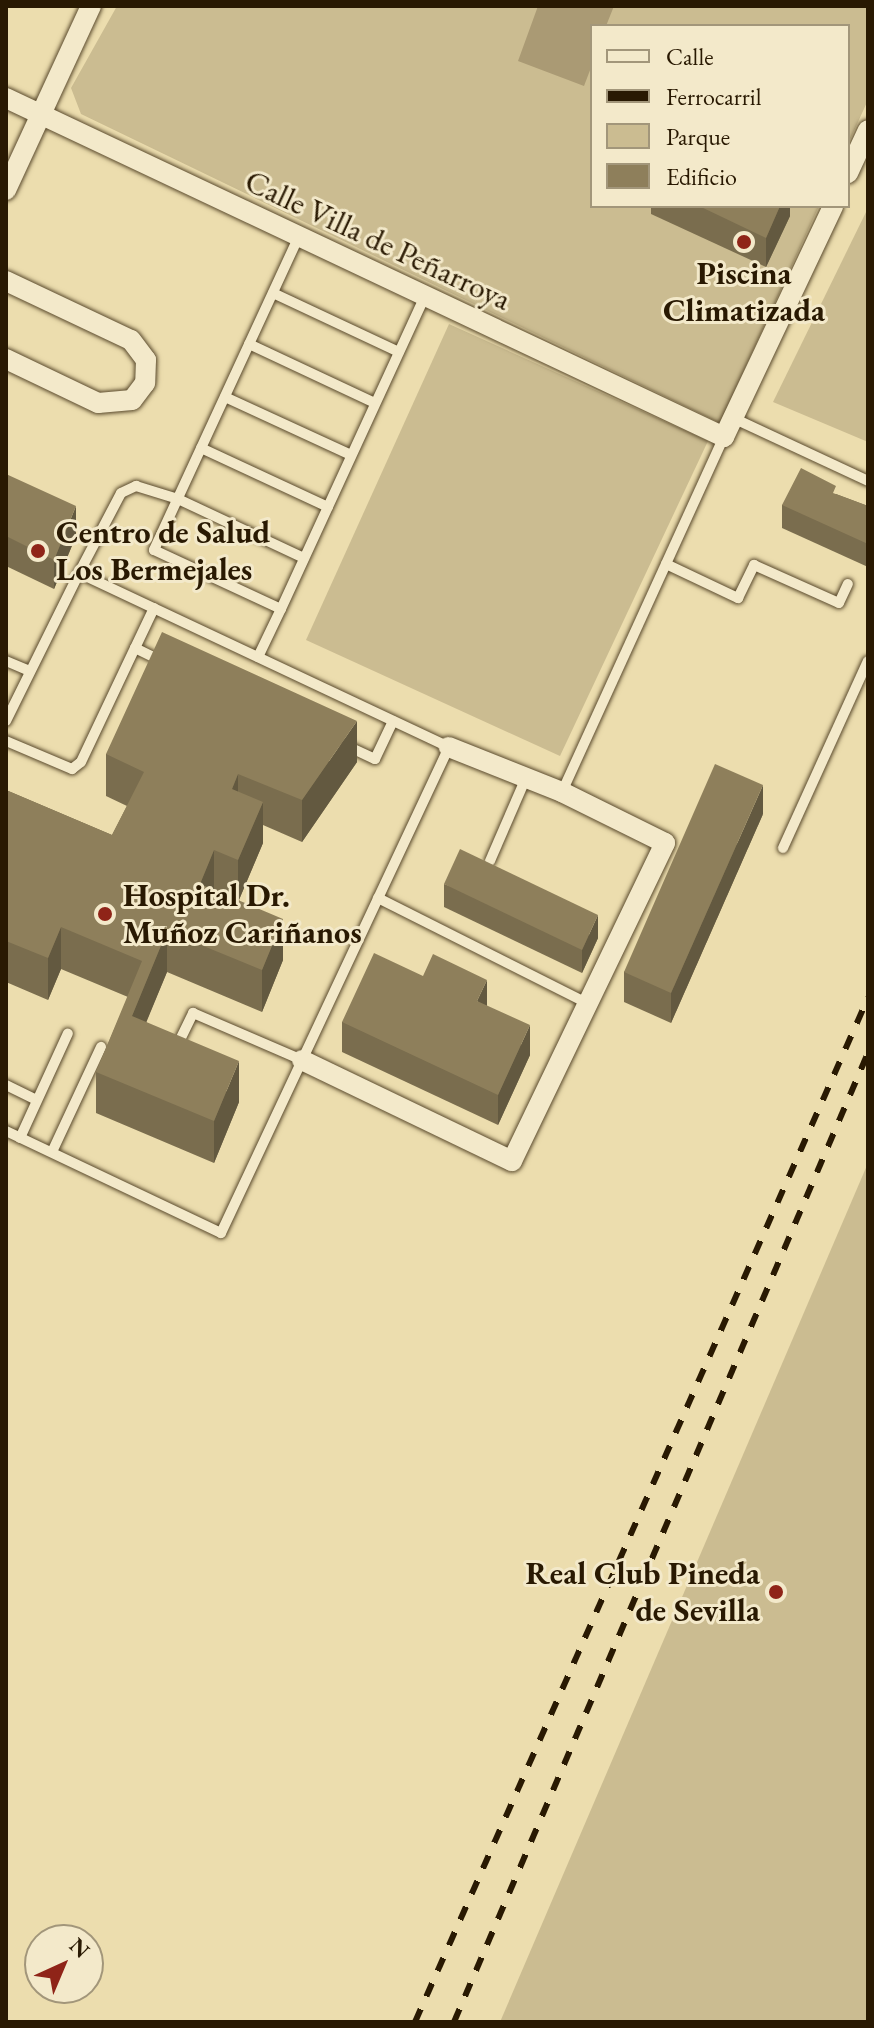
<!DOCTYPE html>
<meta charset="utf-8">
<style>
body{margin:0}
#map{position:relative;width:874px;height:2028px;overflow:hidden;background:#ecddae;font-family:"EB Garamond",serif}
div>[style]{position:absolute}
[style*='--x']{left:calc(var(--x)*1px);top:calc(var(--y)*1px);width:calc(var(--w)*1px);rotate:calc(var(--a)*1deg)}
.green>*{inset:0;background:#cbbc91}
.water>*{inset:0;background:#aa9a74}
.roads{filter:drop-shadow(0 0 2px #5a4a2d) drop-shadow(0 0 2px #5a4a2d)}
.service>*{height:10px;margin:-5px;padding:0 5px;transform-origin:5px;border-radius:5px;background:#f3e9ca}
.minor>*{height:20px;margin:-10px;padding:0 10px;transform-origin:10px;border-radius:10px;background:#f3e9ca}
.rail>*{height:6px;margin-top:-3px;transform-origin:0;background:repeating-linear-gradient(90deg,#291902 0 14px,transparent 0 28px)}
.wall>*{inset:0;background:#7a6d4e}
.shaded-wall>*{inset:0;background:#635940}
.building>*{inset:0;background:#8e7f5b}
.dots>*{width:22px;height:22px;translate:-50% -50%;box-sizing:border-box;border:4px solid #f3e9ca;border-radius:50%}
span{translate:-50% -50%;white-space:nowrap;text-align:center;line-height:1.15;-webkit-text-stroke:6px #f3e9ca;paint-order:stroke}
.street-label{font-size:32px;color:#291902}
.poi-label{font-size:32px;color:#291902;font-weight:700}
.left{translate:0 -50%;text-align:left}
.right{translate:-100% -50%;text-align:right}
.frame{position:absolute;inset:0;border:8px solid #291902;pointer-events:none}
.legend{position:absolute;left:590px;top:24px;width:260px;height:184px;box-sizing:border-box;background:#f3e9ca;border:2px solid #a2967a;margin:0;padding:10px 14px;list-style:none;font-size:24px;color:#291902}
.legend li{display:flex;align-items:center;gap:16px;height:40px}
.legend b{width:40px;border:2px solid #a2967a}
.north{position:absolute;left:24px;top:1924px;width:80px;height:80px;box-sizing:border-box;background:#f3e9ca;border:2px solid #a2967a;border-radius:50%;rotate:44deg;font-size:22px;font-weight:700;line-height:32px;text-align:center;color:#291902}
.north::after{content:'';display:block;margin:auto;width:28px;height:36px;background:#8f2418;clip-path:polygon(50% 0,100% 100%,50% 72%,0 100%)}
</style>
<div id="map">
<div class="green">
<i style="clip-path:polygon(117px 6px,868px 6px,868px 100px,848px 144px,848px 26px,592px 26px,592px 206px,819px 206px,720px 423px,81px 114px,71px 88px)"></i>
<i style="clip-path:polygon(868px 208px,868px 442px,773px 402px)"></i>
<i style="clip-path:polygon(449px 324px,708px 441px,560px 756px,306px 640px)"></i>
<i style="clip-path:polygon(868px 1163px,868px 2022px,500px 2022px)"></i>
</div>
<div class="water">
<i style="clip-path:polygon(538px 6px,614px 6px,606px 26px,592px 26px,592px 65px,584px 86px,518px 61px)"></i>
</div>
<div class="roads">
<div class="service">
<i style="--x:299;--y:236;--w:346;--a:114.8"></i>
<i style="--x:154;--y:550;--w:140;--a:24.9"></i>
<i style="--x:281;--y:609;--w:345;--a:-65.3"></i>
<i style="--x:273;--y:293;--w:139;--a:25.1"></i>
<i style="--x:249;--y:344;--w:139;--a:25.1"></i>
<i style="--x:225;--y:397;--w:139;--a:24.7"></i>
<i style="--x:733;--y:418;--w:149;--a:25"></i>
<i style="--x:201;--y:448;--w:140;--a:24.9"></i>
<i style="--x:666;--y:564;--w:80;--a:25.3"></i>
<i style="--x:738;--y:598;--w:37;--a:-64"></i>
<i style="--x:754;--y:565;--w:93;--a:24.1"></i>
<i style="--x:839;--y:603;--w:21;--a:-65"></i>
<i style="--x:79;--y:573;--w:90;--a:-62.3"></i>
<i style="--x:121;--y:493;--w:17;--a:-25"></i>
<i style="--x:136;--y:486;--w:44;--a:17.2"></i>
<i style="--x:178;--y:499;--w:139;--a:25.1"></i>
<i style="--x:154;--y:608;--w:44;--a:115.4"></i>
<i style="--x:135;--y:648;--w:30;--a:26"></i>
<i style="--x:258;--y:657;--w:53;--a:-64.4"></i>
<i style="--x:6;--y:661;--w:26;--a:23"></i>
<i style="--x:6;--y:721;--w:165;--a:-63.7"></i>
<i style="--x:79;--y:573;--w:409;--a:25.2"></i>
<i style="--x:449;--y:747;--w:537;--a:115.13"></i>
<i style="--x:221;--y:1233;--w:238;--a:-154.6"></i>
<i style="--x:6;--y:741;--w:72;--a:23"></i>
<i style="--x:72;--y:769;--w:11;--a:-38"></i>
<i style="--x:81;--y:762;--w:126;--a:-64.7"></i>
<i style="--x:347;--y:746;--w:31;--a:25"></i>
<i style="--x:375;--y:759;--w:42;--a:-64.7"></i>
<i style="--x:562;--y:792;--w:390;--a:-65.5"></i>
<i style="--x:783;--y:848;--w:205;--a:-65.6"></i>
<i style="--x:490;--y:861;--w:90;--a:-66.6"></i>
<i style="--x:378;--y:898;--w:234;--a:26.7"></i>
<i style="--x:177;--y:1046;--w:37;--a:-64"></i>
<i style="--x:193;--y:1013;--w:119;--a:23.3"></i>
<i style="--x:6;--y:1085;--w:34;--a:26"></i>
<i style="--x:20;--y:1138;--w:115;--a:-65.4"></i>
<i style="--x:52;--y:1152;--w:116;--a:-65"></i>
</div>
<div class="minor">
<i style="--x:6;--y:98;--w:794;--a:25.27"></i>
<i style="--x:724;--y:437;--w:255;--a:-64.7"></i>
<i style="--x:848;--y:173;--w:47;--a:-65.1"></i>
<i style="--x:6;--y:190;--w:203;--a:-65.2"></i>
<i style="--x:6;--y:281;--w:138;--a:25.3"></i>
<i style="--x:131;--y:340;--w:25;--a:53"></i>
<i style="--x:146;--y:360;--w:23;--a:92"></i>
<i style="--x:145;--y:383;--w:21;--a:127"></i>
<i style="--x:132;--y:400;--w:34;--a:175"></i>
<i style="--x:98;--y:403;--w:102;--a:-154.4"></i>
<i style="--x:302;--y:1060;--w:233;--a:25.7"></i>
<i style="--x:512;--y:1161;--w:353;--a:-64.3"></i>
<i style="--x:665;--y:843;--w:115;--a:-153.7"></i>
<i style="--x:562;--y:792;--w:122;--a:-158.3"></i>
</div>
</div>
<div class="rail">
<i style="--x:415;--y:2022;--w:1120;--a:-66.14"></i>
<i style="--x:454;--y:2022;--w:1054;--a:-66.87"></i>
</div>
<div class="wall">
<i style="clip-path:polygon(651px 206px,790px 206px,790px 216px,766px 267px,651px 214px)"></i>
<i style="clip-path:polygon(6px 474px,76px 536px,54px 589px,6px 566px)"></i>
<i style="clip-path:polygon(836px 494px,868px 506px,868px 567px,782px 528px,782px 505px)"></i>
<i style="clip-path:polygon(106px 754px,357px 762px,302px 842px,263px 825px,263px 843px,239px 900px,283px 960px,262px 1012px,167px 972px,146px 1022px,239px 1102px,214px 1163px,96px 1113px,96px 1072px,128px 997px,61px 969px,48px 1000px,6px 982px,6px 790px,112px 835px,127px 806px,106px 796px)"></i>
<i style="clip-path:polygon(763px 814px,671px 1023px,624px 1002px,624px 972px)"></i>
<i style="clip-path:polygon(444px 884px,598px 938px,582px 973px,444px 907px)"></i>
<i style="clip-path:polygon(487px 1006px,530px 1055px,498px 1125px,342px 1052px,342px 1022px)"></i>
</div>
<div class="shaded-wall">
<i style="clip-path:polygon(780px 206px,790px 206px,790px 216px,766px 267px,766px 238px)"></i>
<i style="clip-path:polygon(76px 506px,76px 536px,54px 589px,54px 560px)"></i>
<i style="clip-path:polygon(357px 721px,357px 762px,302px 842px,302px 800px)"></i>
<i style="clip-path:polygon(238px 774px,238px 815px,232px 789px)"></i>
<i style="clip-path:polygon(763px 785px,763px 814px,671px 1023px,671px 993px)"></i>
<i style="clip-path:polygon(263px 802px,263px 843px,238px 902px,238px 860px)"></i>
<i style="clip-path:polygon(214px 850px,214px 892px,200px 884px)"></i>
<i style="clip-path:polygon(598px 915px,598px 938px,582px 973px,582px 950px)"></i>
<i style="clip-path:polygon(283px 919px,283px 960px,262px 1012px,262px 970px)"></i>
<i style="clip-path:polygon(61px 927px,61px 969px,48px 1000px,48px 958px)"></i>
<i style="clip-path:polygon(167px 931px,167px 972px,132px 1057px,132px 1016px)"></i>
<i style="clip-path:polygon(487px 980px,487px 1010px,477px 1001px)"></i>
<i style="clip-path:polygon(530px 1025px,530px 1055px,498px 1125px,498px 1095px)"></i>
<i style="clip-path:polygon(239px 1061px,239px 1102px,214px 1163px,214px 1121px)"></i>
</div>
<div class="building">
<i style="clip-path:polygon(699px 206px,780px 206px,766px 238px)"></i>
<i style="clip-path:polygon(801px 468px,836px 486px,833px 493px,868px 506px,868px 544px,782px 505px)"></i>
<i style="clip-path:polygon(6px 474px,76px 506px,54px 560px,6px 536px)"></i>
<i style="clip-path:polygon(162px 632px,357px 721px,302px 800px,238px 774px,232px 789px,263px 802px,238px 860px,214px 850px,200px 884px,283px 919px,262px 970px,167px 931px,132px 1016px,239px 1061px,214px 1121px,96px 1072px,142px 961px,61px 927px,48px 958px,6px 941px,6px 790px,112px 835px,144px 772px,106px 754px)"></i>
<i style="clip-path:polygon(715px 764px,763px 785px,671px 993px,624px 972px)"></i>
<i style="clip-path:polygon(460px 849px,598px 915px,582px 950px,444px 884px)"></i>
<i style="clip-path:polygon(374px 953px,423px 976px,433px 954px,487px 980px,477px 1001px,530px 1025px,498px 1095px,342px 1022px)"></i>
</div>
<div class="dots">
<i style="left:744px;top:242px;background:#8f2418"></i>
<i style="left:38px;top:551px;background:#8f2418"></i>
<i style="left:105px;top:914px;background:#8f2418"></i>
<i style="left:776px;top:1592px;background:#8f2418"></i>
</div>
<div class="street-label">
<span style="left:378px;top:240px;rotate:25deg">Calle Villa de Peñarroya</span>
</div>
<div class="poi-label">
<span style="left:744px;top:292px">Piscina<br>Climatizada</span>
<span class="left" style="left:56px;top:551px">Centro de Salud<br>Los Bermejales</span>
<span class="left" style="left:123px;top:914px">Hospital Dr.<br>Muñoz Cariñanos</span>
<span class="right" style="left:760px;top:1592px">Real Club Pineda<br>de Sevilla</span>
</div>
<div class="frame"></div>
<ul class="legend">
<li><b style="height:10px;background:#f3e9ca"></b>Calle</li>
<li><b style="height:10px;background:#291902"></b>Ferrocarril</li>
<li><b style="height:22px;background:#cbbc91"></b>Parque</li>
<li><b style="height:22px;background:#8e7f5b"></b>Edificio</li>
</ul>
<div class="north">N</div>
</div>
